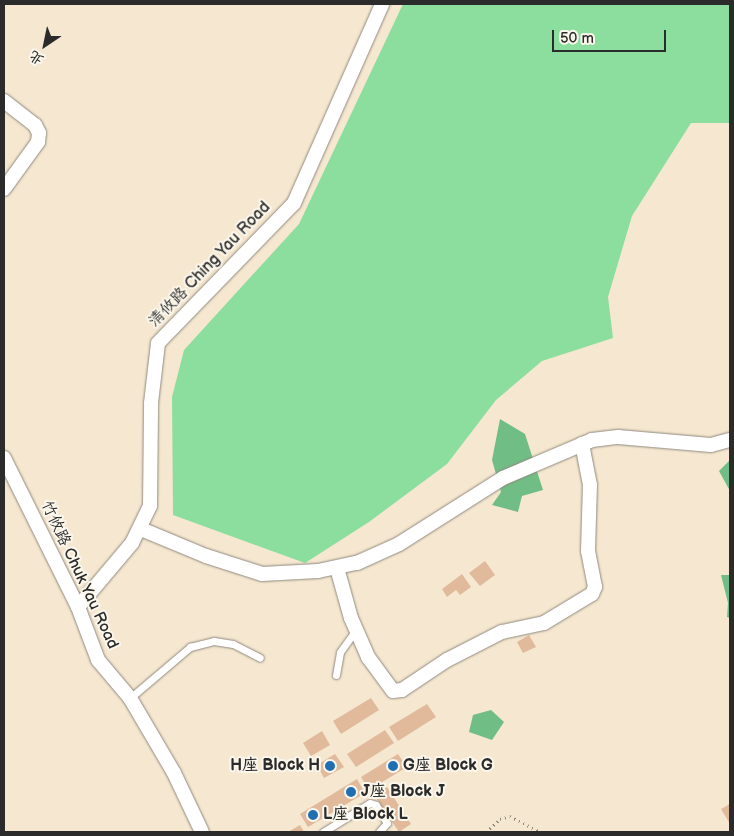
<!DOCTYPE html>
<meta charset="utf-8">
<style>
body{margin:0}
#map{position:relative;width:734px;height:836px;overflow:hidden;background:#f5e7d0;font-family:"Balsamiq Sans","LXGW WenKai TC",sans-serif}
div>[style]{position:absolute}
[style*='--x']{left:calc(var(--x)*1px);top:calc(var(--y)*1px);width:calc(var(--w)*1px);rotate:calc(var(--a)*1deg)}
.green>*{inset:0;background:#8cde9f}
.forest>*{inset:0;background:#71bd86}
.building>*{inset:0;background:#e1ba9c}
.path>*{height:2.5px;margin-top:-1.25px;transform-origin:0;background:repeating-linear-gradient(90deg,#90897e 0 1px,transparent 0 5px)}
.roads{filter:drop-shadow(0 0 1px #90897e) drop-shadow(0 0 1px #90897e)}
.service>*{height:7px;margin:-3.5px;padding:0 3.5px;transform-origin:3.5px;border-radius:3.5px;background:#fff}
.minor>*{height:14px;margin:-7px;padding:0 7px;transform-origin:7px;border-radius:7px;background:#fff}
.dots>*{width:14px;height:14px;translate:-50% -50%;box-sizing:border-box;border:2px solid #fbf7ec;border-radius:50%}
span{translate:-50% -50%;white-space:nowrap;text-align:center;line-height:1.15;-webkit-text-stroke:4px #fbf7ec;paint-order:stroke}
.street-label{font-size:16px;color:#2b2b2b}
.poi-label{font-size:16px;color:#2b2b2b;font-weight:700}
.right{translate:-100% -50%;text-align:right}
.left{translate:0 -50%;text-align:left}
.frame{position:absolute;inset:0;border:5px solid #2b2b2b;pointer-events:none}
.north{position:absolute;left:20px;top:20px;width:50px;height:50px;-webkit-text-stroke:4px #fbf7ec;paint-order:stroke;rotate:214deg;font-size:14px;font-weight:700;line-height:20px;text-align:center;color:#2b2b2b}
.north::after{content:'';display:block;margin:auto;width:18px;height:22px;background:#2b2b2b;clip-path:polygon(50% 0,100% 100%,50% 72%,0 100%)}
.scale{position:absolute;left:552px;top:30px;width:114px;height:22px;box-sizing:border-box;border:2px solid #2b2b2b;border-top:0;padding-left:6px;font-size:15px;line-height:18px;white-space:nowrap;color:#2b2b2b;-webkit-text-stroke:4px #fbf7ec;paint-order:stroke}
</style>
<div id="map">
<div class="green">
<i style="clip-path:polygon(403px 4px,730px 4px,730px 123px,691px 123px,632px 216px,608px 297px,613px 338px,542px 361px,496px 400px,447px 464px,369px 522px,305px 563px,173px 515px,172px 397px,184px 350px,299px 224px)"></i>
</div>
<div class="forest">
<i style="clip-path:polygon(500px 419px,525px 434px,543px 490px,522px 496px,518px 512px,492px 505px,501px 492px,492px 460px)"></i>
<i style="clip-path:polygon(730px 460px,730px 491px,719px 471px)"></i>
<i style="clip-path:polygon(721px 575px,730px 575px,730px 618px,727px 617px,728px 603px)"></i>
<i style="clip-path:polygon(491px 710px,504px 722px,492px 740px,469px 732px,473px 715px)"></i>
</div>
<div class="building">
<i style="clip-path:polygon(485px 561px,495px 575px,480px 586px,469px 573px)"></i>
<i style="clip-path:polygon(462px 574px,471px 587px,460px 595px,456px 590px,447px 597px,442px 589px)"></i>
<i style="clip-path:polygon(529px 635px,536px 647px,523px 653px,517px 642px)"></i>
<i style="clip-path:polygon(371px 698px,379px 710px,341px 734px,333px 721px)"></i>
<i style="clip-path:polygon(427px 704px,436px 717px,398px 741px,389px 727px)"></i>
<i style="clip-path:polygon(385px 730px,394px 743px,356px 767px,347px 754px)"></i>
<i style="clip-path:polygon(322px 731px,330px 745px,311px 756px,303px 743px)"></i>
<i style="clip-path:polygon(335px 754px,344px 767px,324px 778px,317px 765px)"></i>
<i style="clip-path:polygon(398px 754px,407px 767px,369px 790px,361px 777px)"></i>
<i style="clip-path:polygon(357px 779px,365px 793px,308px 827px,300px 814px)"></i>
<i style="clip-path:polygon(387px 787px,411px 824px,399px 832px,374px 795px)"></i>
<i style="clip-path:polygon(730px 804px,730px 824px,721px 809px)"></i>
<i style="clip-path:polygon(300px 825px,304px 832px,288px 832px)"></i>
</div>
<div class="path">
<i style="--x:486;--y:832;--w:19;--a:-43"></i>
<i style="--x:500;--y:819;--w:10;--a:-17"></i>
<i style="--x:510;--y:816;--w:34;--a:28"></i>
</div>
<div class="roads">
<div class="service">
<i style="--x:336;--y:675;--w:23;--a:-80"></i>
<i style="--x:340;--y:652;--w:27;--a:-54"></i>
<i style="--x:130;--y:698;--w:79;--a:-40.4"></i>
<i style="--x:190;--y:647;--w:25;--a:-14"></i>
<i style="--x:214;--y:641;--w:19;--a:9"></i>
<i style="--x:233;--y:644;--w:30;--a:27"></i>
<i style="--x:323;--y:832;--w:55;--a:-31.7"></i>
<i style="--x:370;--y:803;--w:6;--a:18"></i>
<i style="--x:376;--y:805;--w:21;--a:59"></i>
<i style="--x:387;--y:823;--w:12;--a:132"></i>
</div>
<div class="minor">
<i style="--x:4;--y:101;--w:39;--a:38"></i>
<i style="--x:35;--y:125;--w:9;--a:63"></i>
<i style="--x:39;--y:133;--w:9;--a:96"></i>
<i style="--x:38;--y:142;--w:58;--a:125.9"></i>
<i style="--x:4;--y:458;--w:166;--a:63.6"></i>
<i style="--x:78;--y:607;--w:57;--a:69.3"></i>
<i style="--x:98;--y:660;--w:50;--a:49.9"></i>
<i style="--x:130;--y:698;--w:87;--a:59.6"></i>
<i style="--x:174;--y:773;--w:65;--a:64.6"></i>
<i style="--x:141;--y:529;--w:70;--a:22.6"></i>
<i style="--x:206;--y:556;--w:59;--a:17.8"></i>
<i style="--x:262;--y:574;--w:56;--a:-3.1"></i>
<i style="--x:318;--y:571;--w:40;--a:-12"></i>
<i style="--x:357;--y:563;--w:46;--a:-24.3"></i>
<i style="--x:399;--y:544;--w:123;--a:-32.4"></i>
<i style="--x:503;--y:478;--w:97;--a:-23.1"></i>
<i style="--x:592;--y:440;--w:26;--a:-7"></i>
<i style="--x:618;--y:437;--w:93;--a:4.9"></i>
<i style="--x:711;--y:445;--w:20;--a:-15"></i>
<i style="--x:337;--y:568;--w:52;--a:74.4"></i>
<i style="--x:351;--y:618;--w:43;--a:66.4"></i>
<i style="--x:368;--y:657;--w:42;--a:53.7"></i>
<i style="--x:393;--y:691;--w:9;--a:-6"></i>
<i style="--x:402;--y:690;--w:54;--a:-33.7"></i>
<i style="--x:447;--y:660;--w:62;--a:-27"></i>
<i style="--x:502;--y:632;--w:43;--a:-12.1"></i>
<i style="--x:544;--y:623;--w:56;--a:-31.1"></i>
<i style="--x:592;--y:594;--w:8;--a:-67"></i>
<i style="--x:595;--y:587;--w:37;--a:-101"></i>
<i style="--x:588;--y:551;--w:66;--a:-88.3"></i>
<i style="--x:590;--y:485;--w:42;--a:-101"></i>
<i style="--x:78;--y:607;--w:84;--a:-49.8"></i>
<i style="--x:132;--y:543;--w:41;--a:-64.1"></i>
<i style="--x:150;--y:506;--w:103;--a:-89.4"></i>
<i style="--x:151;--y:403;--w:60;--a:-83.3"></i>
<i style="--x:158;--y:343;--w:195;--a:-45.8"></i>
<i style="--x:294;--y:203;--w:218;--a:-66.1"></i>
</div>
</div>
<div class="dots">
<i style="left:330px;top:766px;background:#1f6fb2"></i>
<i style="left:393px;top:766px;background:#1f6fb2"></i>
<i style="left:351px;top:792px;background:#1f6fb2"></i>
<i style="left:313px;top:815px;background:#1f6fb2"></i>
</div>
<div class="street-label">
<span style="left:210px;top:265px;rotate:-46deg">清攸路 Ching Yau Road</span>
<span style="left:79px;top:575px;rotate:65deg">竹攸路 Chuk Yau Road</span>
</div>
<div class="poi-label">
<span class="right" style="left:320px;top:766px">H座 Block H</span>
<span class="left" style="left:403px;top:766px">G座 Block G</span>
<span class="left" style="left:361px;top:792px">J座 Block J</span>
<span class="left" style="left:323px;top:815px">L座 Block L</span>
</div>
<div class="frame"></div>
<div class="north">北</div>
<div class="scale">50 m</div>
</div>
